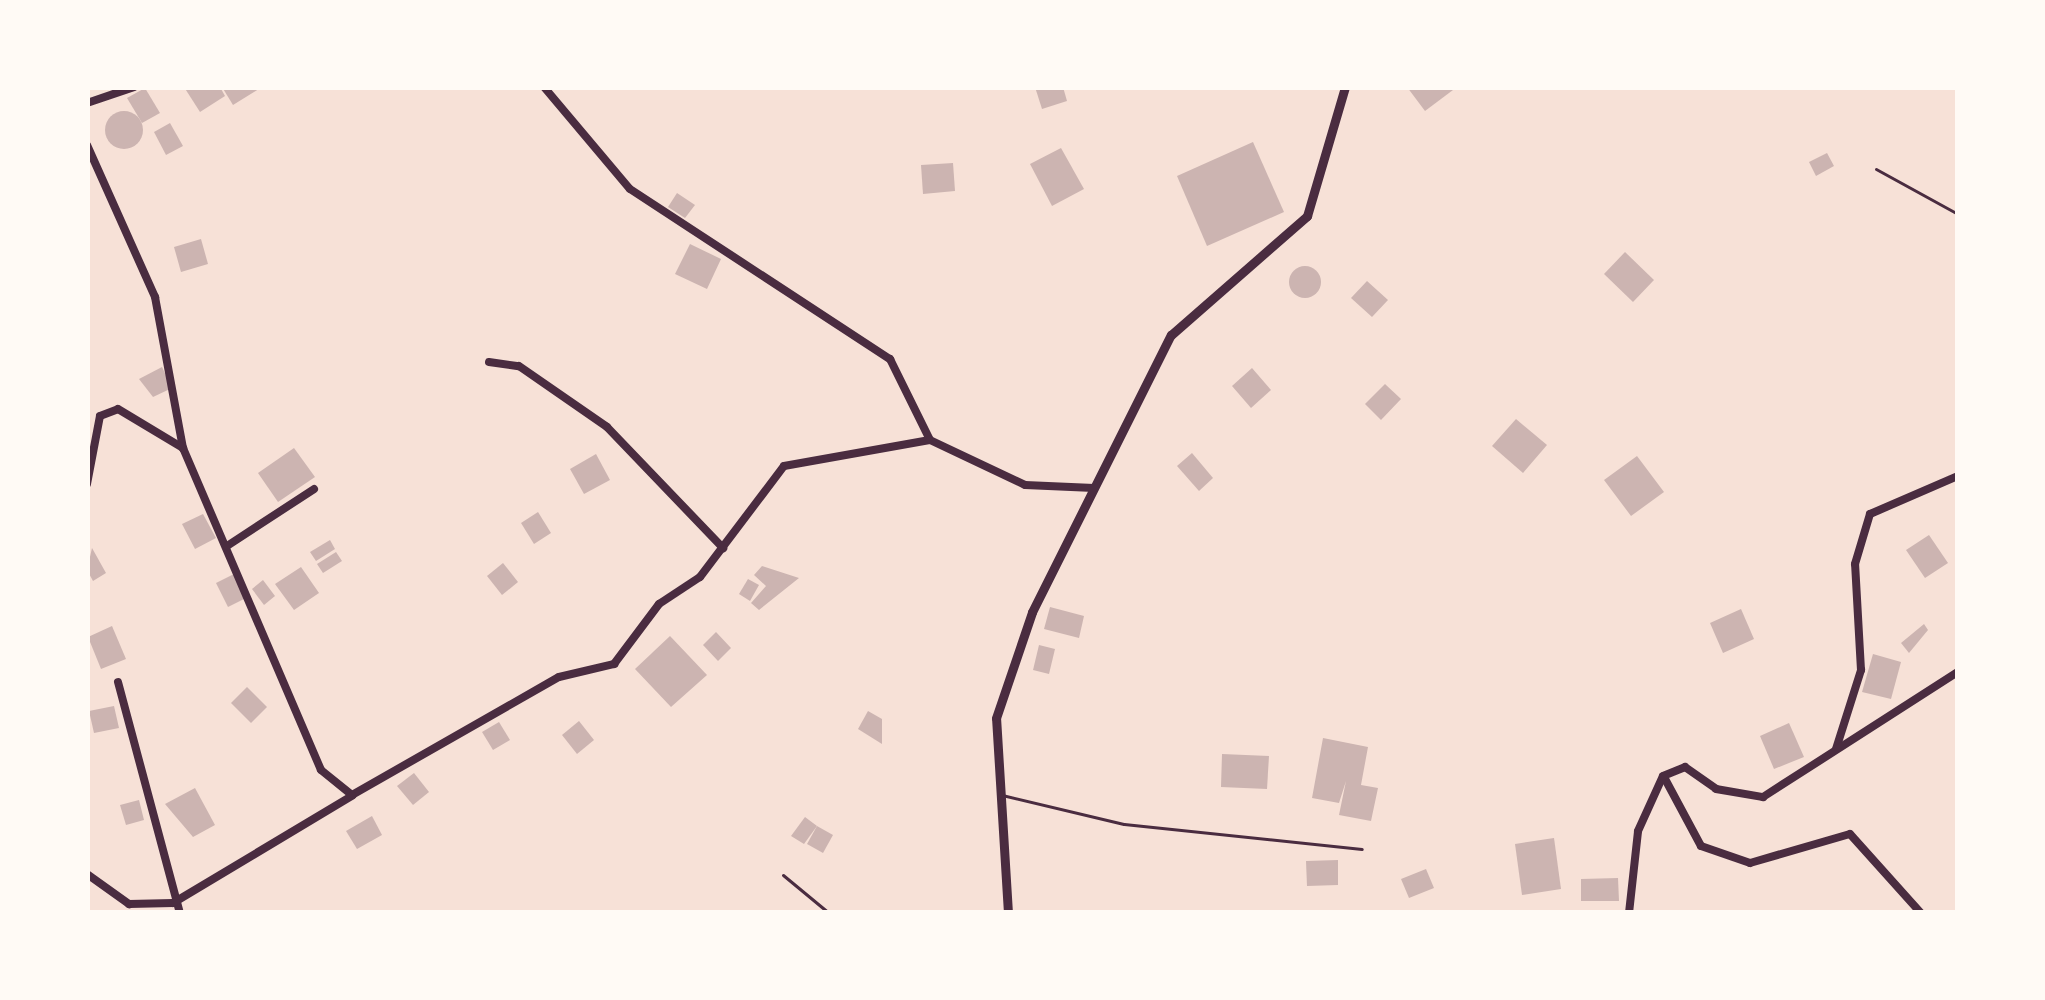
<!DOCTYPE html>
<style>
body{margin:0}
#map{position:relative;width:2045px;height:1000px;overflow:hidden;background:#f7e1d7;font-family:Helvetica,sans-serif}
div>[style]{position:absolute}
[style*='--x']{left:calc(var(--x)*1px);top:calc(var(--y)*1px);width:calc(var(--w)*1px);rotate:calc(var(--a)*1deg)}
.building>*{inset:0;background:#ccb4b1}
.round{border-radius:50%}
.service>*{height:3px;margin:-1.5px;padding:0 1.5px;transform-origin:1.5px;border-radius:1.5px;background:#4a2c40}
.minor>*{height:8px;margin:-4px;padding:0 4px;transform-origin:4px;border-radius:4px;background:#4a2c40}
.tertiary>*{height:9px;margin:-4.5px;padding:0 4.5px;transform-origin:4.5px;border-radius:4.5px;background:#4a2c40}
span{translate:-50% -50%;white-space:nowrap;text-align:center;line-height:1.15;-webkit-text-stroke:9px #fffaf5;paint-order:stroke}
.frame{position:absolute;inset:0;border:90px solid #fffaf5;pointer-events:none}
</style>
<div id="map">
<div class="building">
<i style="clip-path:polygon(184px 87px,220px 87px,225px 96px,200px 112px)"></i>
<i style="clip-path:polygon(222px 87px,262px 87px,233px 105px)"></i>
<i style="clip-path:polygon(1035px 87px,1063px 87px,1067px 101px,1042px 109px)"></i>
<i style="clip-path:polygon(1407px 87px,1457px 87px,1425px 111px)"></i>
<i style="clip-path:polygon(145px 88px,160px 113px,142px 123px,127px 98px)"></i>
<i class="round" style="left:105px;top:111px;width:38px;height:38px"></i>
<i style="clip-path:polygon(170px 123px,183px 146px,166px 155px,154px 132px)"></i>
<i style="clip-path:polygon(1253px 142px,1284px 212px,1207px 246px,1177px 176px)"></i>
<i style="clip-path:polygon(1061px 148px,1084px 189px,1052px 206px,1030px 164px)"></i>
<i style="clip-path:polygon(1827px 153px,1834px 166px,1816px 176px,1809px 162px)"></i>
<i style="clip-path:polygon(953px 163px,955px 191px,923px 194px,921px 165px)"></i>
<i style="clip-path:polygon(677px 193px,695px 205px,685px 218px,668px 207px)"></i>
<i style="clip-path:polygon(201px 239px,208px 264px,181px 272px,174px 247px)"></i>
<i style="clip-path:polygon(690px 244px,721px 259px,707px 289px,675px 274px)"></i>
<i style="clip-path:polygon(1625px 252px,1654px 280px,1633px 302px,1604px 274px)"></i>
<i class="round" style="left:1289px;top:266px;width:32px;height:32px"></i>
<i style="clip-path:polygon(1367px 281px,1388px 300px,1372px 317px,1351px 298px)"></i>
<i style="clip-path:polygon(162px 367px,172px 388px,153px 397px,139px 379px)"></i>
<i style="clip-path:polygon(1252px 368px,1271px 390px,1251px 408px,1232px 386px)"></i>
<i style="clip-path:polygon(1385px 384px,1401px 399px,1381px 420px,1365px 404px)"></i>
<i style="clip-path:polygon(1516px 419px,1547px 445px,1523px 473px,1492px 446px)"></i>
<i style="clip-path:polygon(294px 448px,315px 477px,278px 502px,258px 473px)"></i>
<i style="clip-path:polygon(1192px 453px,1213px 478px,1199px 491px,1177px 466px)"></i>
<i style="clip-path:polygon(596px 454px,610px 480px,584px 494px,570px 469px)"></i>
<i style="clip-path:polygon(1637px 456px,1664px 492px,1631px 516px,1604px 480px)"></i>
<i style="clip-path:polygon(538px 512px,551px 533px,534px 544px,521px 523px)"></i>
<i style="clip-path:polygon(203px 514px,216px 538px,195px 549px,182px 524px)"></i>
<i style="clip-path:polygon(1929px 535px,1948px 563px,1925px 578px,1906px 550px)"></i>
<i style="clip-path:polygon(330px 540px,335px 549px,316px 561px,310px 552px)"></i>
<i style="clip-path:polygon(92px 548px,106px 573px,93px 581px,87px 570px)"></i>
<i style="clip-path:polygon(336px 552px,342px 561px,323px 573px,317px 564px)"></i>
<i style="clip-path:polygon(503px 563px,518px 582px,502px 595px,487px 576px)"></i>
<i style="clip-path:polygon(762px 566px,799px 578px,759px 610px,751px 603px,766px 586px,754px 575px)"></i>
<i style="clip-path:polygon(301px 567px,319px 593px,294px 610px,275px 584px)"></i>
<i style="clip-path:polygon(234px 574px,246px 598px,228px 607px,216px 583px)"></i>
<i style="clip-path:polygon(748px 579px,759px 585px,750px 601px,739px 594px)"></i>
<i style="clip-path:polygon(263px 580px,275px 596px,264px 605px,252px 589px)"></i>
<i style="clip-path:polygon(1050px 607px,1084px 616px,1079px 638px,1044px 629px)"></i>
<i style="clip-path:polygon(1741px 609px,1754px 639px,1723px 653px,1710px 623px)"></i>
<i style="clip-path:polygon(1924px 624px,1928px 630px,1909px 653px,1901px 643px)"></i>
<i style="clip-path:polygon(112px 626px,126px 659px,101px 669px,88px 637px)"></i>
<i style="clip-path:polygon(716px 632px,731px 648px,718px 661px,703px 645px)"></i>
<i style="clip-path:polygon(670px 636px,707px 675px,671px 707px,635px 669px)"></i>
<i style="clip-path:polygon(1039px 645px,1055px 649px,1049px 674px,1033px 670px)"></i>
<i style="clip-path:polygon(1873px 654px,1901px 662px,1891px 699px,1862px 692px)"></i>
<i style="clip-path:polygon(247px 687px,267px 707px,251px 723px,231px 703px)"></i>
<i style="clip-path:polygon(114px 706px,119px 728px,94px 733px,89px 711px)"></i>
<i style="clip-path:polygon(868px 711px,882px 719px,882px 744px,858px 729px)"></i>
<i style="clip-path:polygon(579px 721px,594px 740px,577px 754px,562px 735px)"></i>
<i style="clip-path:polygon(499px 722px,510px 740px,493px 750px,482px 732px)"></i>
<i style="clip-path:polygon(1789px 723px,1804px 757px,1774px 769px,1760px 736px)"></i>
<i style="clip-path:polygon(1323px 738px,1368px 747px,1361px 785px,1378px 788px,1371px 821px,1339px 815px,1346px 781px,1339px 803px,1312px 798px)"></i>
<i style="clip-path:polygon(1222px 754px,1269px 756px,1267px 789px,1221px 787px)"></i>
<i style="clip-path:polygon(414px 773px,429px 792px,413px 805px,397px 786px)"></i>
<i style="clip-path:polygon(195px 788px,215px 825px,193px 837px,165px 804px)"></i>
<i style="clip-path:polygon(139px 800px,144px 820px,126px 825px,120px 805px)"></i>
<i style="clip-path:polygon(372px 816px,382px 835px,357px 849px,346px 831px)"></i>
<i style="clip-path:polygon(805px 817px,817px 826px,804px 844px,791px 836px)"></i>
<i style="clip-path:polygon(817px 826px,833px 835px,823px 853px,807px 844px)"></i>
<i style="clip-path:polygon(1554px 838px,1561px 889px,1522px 895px,1515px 844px)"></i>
<i style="clip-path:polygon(1338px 860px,1338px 885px,1307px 886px,1306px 861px)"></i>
<i style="clip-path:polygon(1426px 869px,1434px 888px,1409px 898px,1401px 879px)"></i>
<i style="clip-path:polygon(1618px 878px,1619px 901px,1581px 901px,1581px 879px)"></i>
</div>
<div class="service">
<i style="--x:1876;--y:169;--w:94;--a:28.8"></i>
<i style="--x:1002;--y:795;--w:125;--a:13.4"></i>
<i style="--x:1124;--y:824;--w:239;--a:6"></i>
<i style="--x:783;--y:875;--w:60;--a:39.6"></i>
</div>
<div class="minor">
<i style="--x:544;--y:87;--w:133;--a:49.9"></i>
<i style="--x:630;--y:189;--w:311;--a:33.2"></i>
<i style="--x:890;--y:359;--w:90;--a:63.7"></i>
<i style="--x:87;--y:103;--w:50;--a:-18.8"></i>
<i style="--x:87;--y:145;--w:167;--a:65.9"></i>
<i style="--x:155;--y:297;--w:154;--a:79.5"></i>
<i style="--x:183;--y:448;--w:350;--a:66.8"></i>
<i style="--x:321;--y:770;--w:40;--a:39"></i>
<i style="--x:352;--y:795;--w:238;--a:-29.7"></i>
<i style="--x:559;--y:677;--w:57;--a:-13.3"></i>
<i style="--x:614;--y:664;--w:75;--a:-53.1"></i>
<i style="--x:659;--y:604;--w:49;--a:-33.4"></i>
<i style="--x:700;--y:577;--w:139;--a:-52.9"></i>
<i style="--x:784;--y:466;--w:148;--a:-10.1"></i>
<i style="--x:930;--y:440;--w:105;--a:25.3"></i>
<i style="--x:1025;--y:485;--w:69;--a:2.5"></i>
<i style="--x:489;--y:362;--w:30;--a:8"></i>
<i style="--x:519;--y:366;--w:107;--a:34.7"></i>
<i style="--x:607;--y:427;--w:168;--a:46.2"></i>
<i style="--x:87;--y:484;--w:69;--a:-79.2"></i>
<i style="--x:100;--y:416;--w:19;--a:-21"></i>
<i style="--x:118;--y:409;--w:76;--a:31"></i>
<i style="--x:227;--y:546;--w:104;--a:-33.2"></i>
<i style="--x:118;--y:682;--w:239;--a:75"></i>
<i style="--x:1836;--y:749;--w:83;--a:-72.4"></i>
<i style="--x:1861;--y:670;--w:106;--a:-93.2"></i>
<i style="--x:1855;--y:564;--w:52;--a:-73.3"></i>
<i style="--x:1870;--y:514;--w:96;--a:-23.4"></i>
<i style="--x:1664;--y:777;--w:78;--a:61.8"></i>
<i style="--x:1701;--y:846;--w:52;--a:19.1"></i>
<i style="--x:1750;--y:863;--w:104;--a:-16.2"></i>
<i style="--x:1850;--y:834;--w:106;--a:48.1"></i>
<i style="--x:87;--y:874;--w:52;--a:35.5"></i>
<i style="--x:129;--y:904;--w:44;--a:-1.3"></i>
<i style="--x:173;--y:903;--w:209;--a:-30.9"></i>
<i style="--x:1629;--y:913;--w:82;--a:-83.7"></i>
<i style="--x:1638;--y:831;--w:60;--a:-65.6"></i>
<i style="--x:1663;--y:776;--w:24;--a:-22"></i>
<i style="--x:1685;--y:767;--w:38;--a:35"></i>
<i style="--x:1716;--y:789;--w:48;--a:9.7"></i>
<i style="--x:1763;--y:797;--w:232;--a:-32.7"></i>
</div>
<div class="tertiary">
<i style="--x:1008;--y:913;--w:195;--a:-93.5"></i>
<i style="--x:996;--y:718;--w:112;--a:-71.2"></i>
<i style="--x:1032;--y:612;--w:310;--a:-63.4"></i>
<i style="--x:1171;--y:335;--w:181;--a:-41.2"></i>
<i style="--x:1307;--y:216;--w:134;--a:-73.6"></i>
</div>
<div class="frame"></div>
</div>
